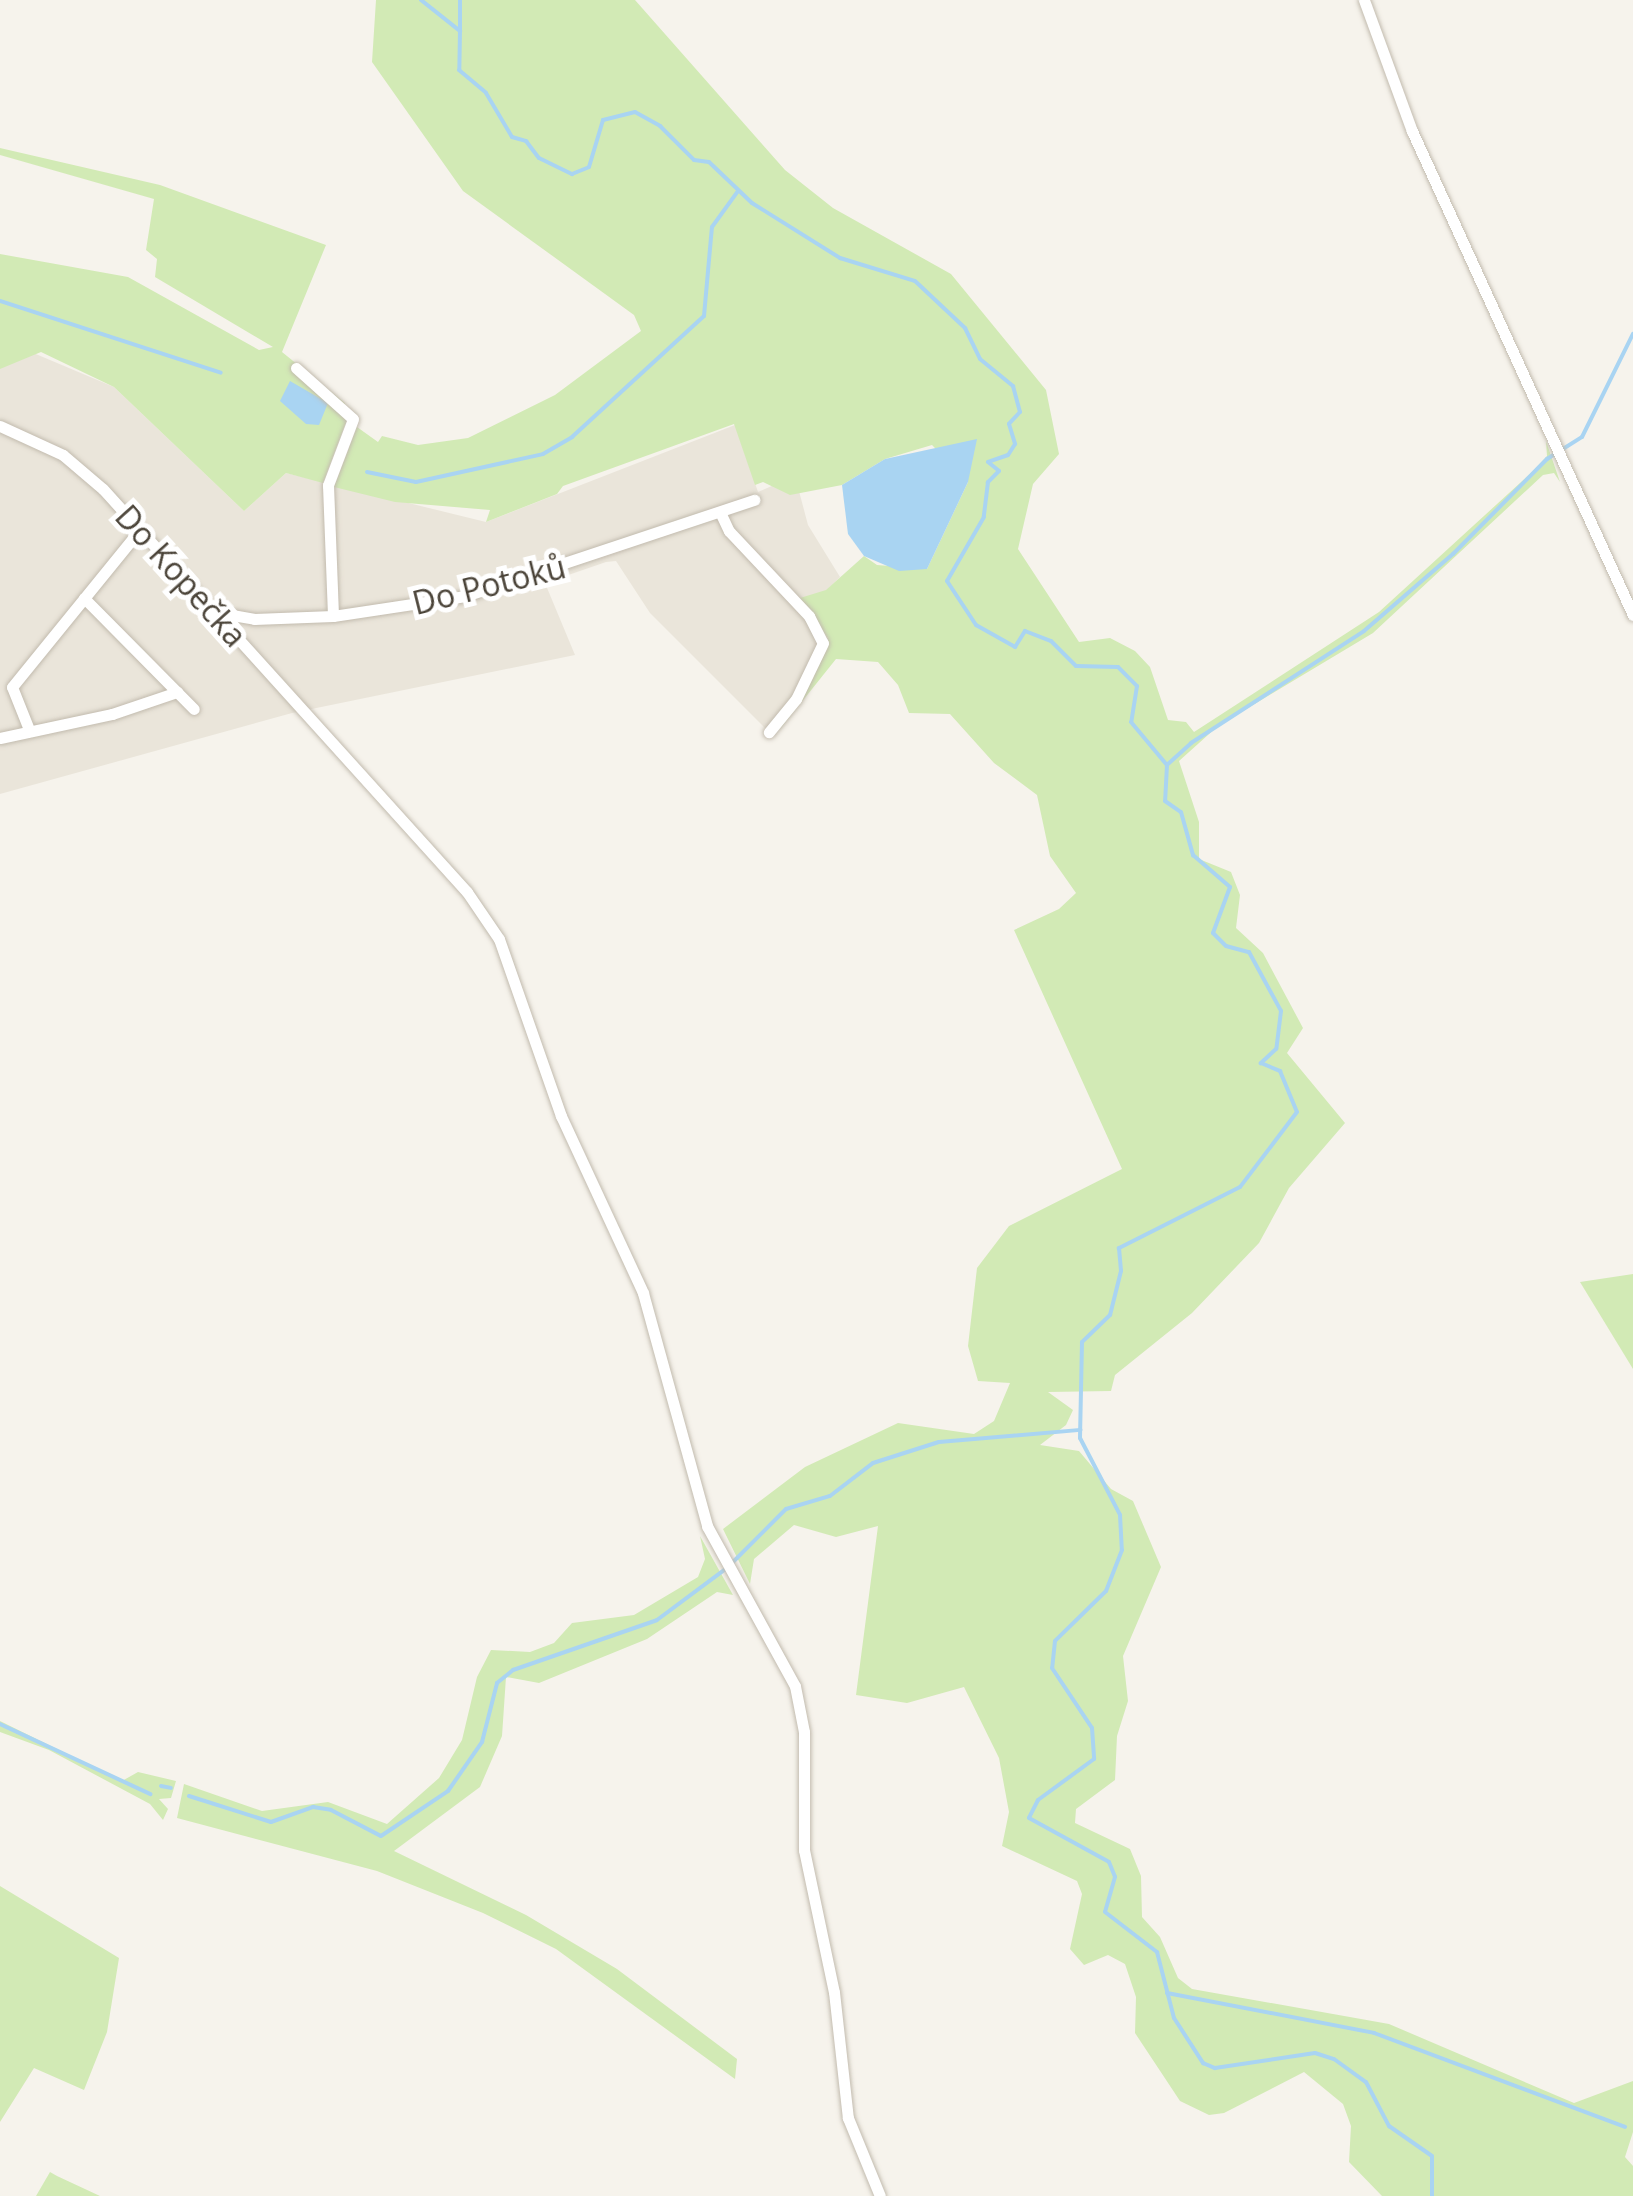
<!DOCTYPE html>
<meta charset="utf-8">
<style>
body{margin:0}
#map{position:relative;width:1633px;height:2196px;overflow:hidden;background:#f6f3ec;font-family:"Open Sans",sans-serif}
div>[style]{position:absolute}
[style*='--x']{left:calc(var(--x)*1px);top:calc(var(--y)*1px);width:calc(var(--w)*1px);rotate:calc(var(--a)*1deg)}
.residential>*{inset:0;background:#eae5da}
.green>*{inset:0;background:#d2eab5}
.water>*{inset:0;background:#a9d4f2}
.stream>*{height:4px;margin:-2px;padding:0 2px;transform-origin:2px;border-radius:2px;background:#a9d4f2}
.roads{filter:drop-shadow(0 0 2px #c2bbae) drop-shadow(0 0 2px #c2bbae)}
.minor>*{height:11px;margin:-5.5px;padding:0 5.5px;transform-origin:5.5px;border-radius:5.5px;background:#fff}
span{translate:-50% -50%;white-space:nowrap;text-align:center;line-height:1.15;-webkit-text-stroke:10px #fff;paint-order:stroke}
.street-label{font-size:32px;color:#4b4439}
</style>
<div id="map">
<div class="residential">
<i style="clip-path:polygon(0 310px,31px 352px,114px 387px,244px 511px,286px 473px,486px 522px,735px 425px,758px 492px,795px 476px,808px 525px,840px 577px,822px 595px,828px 638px,823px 653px,769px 732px,650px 613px,616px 561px,606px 562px,545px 583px,575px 655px,292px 713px,0 794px)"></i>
</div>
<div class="green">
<i style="clip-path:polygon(376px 0,635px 0,785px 170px,833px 208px,951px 274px,1046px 390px,1059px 454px,1033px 484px,1018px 549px,1079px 642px,1110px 638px,1135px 651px,1150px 667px,1168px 720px,1186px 722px,1194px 732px,1379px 612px,1532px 472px,1547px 456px,1546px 441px,1560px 482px,1554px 473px,1543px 475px,1373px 633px,1218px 726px,1179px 761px,1199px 822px,1199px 859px,1231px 872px,1240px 895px,1236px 928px,1263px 953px,1303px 1028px,1287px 1053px,1345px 1123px,1289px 1188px,1259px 1243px,1192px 1313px,1115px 1375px,1111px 1391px,1048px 1392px,1073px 1410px,1066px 1425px,1040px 1445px,1079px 1451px,1111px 1489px,1133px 1501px,1161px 1567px,1123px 1656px,1128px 1701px,1117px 1736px,1115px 1780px,1076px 1809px,1075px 1823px,1130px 1849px,1141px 1876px,1142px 1917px,1160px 1937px,1178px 1978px,1192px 1989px,1389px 2024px,1574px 2103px,1633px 2081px,1633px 2132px,1625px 2157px,1633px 2166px,1633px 2196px,1382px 2196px,1349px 2162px,1351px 2126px,1343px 2104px,1304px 2072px,1224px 2113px,1209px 2115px,1180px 2101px,1135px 2033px,1136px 1997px,1125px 1964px,1108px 1955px,1084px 1965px,1070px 1949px,1082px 1894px,1077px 1881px,1002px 1846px,1009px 1812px,999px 1758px,964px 1687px,907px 1703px,856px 1695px,878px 1526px,836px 1537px,794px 1525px,754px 1559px,750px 1584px,723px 1529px,805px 1467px,898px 1423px,974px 1434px,994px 1421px,1010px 1383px,978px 1381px,968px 1346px,977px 1268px,1009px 1226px,1122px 1169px,1014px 930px,1059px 909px,1076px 893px,1050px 856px,1037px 795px,994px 763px,950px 714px,909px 713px,898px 685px,878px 662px,836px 659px,780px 729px,828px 638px,800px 598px,826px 590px,864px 556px,877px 565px,927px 569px,968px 482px,932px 445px,885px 459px,842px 485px,790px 495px,763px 482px,755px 485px,734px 424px,563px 486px,557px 494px,486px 522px,490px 510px,395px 502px,334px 487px,357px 427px,378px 442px,382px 436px,418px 445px,468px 438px,555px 395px,641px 331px,634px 315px,463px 191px,372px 62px)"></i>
<i style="clip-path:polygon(0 148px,160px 185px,326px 245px,282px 352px,345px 403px,346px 422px,323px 483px,286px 473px,244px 511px,114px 387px,41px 352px,0 369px,0 254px,128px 277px,259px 350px,273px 347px,155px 277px,157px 259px,146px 250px,154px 199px,0 155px)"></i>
<i style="clip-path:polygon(1633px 1274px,1633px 1369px,1580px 1282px)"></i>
<i style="clip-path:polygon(700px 1536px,733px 1595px,717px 1592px,647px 1639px,539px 1683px,506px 1677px,502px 1736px,480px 1787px,394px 1851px,526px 1915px,617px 1969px,737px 2059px,735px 2079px,556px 1949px,483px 1913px,377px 1871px,177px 1818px,184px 1784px,262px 1811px,328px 1802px,387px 1824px,439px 1778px,462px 1740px,477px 1677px,491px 1650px,530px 1652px,554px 1643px,572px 1623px,634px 1615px,698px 1577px,705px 1559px)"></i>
<i style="clip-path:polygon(0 1721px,122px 1781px,138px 1772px,176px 1781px,171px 1798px,159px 1799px,168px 1809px,163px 1820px,150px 1804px,49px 1750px,0 1732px)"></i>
<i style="clip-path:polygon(0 1886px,119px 1958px,107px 2032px,84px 2090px,34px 2068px,0 2122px)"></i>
<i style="clip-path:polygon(50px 2172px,57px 2176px,100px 2196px,36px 2196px)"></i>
</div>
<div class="water">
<i style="clip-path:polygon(290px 381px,328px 403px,319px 425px,306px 424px,280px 401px)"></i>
<i style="clip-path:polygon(977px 439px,968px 482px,927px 569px,899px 571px,864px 556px,848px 534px,842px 485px,885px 459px)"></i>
</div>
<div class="stream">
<i style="--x:421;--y:0;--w:50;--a:38.5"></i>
<i style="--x:460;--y:31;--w:39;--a:91"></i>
<i style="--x:459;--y:70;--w:35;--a:40"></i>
<i style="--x:486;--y:93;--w:51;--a:59.4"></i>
<i style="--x:512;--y:137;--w:15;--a:16"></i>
<i style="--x:526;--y:141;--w:21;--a:53"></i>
<i style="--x:539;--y:158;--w:37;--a:26"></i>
<i style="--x:572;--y:174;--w:18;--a:-22"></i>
<i style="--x:589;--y:167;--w:49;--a:-73.4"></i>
<i style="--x:603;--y:120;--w:33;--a:-14"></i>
<i style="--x:635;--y:112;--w:29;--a:29"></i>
<i style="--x:660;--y:126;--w:48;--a:45"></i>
<i style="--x:694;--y:160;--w:15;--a:8"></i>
<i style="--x:709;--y:162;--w:59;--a:43.6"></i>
<i style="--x:752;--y:203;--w:104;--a:32"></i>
<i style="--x:840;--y:258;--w:78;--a:17"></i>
<i style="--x:915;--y:281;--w:69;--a:43.2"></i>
<i style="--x:965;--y:328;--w:34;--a:64"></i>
<i style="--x:980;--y:359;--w:43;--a:39.3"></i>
<i style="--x:1013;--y:386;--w:27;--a:75"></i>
<i style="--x:1020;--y:412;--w:16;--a:133"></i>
<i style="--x:1009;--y:424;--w:21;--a:73"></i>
<i style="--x:1015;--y:444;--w:13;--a:122"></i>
<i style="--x:1008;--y:455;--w:21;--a:161"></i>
<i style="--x:988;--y:462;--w:14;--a:39"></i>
<i style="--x:999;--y:471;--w:16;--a:135"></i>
<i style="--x:988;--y:482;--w:35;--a:97"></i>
<i style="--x:984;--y:517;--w:74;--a:120"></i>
<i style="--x:947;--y:581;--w:53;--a:56.6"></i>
<i style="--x:976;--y:625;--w:45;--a:29.4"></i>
<i style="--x:1015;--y:647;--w:19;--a:-58"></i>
<i style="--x:1025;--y:631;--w:28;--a:21"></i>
<i style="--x:1051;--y:641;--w:35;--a:45"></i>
<i style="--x:1076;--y:666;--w:42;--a:1.4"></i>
<i style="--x:1118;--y:667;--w:27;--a:45"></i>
<i style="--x:1137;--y:686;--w:36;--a:99"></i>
<i style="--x:1131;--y:722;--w:56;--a:50.1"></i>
<i style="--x:1167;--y:765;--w:36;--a:93"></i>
<i style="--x:1165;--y:801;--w:19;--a:35"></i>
<i style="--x:1181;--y:812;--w:45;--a:74.4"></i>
<i style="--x:1193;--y:855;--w:49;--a:40.9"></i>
<i style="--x:1230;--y:887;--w:49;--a:110.3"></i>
<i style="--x:1213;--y:933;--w:18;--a:45"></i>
<i style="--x:1226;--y:946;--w:24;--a:15"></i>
<i style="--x:1249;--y:952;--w:67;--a:61.5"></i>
<i style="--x:1281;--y:1011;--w:38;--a:97"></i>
<i style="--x:1276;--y:1049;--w:21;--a:137"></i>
<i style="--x:1261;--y:1063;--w:21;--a:23"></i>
<i style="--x:1280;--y:1071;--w:44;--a:67.5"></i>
<i style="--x:1297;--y:1112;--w:94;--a:127.2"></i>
<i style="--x:1240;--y:1187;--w:136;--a:153.2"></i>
<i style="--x:1119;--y:1248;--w:23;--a:85"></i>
<i style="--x:1121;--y:1271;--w:45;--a:104"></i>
<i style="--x:1110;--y:1315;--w:39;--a:136"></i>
<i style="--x:1082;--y:1342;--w:96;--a:91.2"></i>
<i style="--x:1080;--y:1438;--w:87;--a:62.5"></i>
<i style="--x:1120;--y:1515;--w:35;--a:87"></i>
<i style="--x:1122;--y:1550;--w:44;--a:111.3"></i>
<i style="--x:1106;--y:1591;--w:71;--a:135.6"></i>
<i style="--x:1055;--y:1641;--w:27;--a:96"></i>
<i style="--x:1052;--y:1668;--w:72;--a:56.3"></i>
<i style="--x:1092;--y:1728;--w:31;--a:86"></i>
<i style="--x:1094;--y:1759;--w:69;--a:143.8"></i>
<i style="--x:1038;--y:1800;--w:20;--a:117"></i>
<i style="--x:1029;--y:1818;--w:91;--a:28.8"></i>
<i style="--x:1109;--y:1862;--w:16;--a:68"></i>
<i style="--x:1115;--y:1877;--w:36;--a:106"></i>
<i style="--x:1105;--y:1912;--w:66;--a:37.6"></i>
<i style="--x:1157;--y:1952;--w:68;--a:75.6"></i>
<i style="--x:1174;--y:2018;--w:54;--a:57.2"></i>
<i style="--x:1203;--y:2063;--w:13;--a:23"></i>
<i style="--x:1215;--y:2068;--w:101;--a:-8.5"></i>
<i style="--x:1315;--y:2053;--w:20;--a:18"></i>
<i style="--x:1334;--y:2059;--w:39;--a:36"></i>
<i style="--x:1366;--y:2082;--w:50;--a:62.4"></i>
<i style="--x:1389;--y:2126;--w:52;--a:34.9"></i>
<i style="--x:1432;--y:2156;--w:40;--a:90"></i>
<i style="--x:460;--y:30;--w:30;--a:-90"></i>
<i style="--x:0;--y:301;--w:232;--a:18"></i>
<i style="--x:367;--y:472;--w:50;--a:11.5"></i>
<i style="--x:416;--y:482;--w:130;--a:-12.4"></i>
<i style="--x:543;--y:454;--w:34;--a:-30"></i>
<i style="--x:572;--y:437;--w:179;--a:-42.5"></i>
<i style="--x:704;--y:316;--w:89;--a:-84.9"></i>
<i style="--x:712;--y:227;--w:44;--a:-54.2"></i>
<i style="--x:1168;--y:764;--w:31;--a:-42"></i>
<i style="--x:1191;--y:743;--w:206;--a:-32.9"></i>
<i style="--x:1364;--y:631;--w:118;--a:-40.9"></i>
<i style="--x:1453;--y:554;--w:134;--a:-45.3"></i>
<i style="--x:1547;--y:459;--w:41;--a:-32.2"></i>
<i style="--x:1582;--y:437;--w:115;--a:-63.7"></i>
<i style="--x:0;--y:1724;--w:166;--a:25"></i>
<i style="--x:161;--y:1786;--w:10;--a:11"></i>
<i style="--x:189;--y:1796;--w:86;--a:17.6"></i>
<i style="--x:271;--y:1822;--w:45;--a:-19.7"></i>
<i style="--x:313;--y:1807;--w:18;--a:9"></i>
<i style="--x:331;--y:1810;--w:56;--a:27.5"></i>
<i style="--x:381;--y:1836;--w:81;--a:-33.9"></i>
<i style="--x:448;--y:1791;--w:60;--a:-55.2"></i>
<i style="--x:482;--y:1742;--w:61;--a:-75.7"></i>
<i style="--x:497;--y:1683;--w:21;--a:-39"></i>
<i style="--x:513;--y:1670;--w:152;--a:-19.1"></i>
<i style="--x:657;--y:1620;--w:89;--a:-36.7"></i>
<i style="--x:728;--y:1567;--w:82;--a:-45"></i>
<i style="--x:786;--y:1509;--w:46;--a:-16.5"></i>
<i style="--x:830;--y:1496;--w:54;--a:-37.5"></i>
<i style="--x:873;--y:1463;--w:69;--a:-17.7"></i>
<i style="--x:939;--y:1442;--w:142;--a:-4.9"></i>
<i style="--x:1167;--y:1993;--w:211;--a:10.9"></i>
<i style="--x:1374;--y:2033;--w:268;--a:20.5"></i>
</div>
<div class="roads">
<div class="minor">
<i style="--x:1364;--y:0;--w:140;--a:69.9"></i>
<i style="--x:1412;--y:131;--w:532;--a:65.46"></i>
<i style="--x:296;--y:368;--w:76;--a:41.8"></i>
<i style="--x:353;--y:419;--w:71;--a:110.7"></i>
<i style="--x:328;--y:485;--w:131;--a:87.8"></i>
<i style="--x:0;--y:426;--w:69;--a:24.7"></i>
<i style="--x:63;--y:455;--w:52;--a:40.4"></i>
<i style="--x:103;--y:489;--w:543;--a:47.91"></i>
<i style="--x:467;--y:892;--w:57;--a:55.8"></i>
<i style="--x:499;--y:939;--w:188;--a:70.7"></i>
<i style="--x:561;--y:1116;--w:195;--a:65.1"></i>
<i style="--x:643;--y:1293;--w:242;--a:74.6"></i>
<i style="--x:707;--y:1526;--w:183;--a:61.2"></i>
<i style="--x:795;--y:1686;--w:47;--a:78.9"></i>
<i style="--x:804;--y:1732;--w:118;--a:90"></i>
<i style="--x:804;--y:1850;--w:145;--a:78.1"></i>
<i style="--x:834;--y:1992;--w:127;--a:83.7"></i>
<i style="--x:848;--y:2118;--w:84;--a:67.7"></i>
<i style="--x:720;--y:512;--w:21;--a:65"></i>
<i style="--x:729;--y:531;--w:117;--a:46.7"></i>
<i style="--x:809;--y:616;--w:30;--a:63"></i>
<i style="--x:823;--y:643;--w:62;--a:115.7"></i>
<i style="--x:796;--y:699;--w:43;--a:129.3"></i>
<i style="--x:84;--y:598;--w:156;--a:45.3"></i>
<i style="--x:215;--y:612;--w:40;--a:10"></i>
<i style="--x:254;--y:619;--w:79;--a:-2.2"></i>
<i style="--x:333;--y:616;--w:134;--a:-8.6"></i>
<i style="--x:465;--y:596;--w:305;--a:-18.4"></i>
<i style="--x:28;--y:727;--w:43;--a:-111.8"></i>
<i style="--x:12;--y:687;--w:201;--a:-50.9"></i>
<i style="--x:0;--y:738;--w:115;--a:-12.1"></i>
<i style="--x:112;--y:714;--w:69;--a:-18.7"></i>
</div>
</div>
<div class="street-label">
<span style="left:181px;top:576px;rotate:48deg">Do Kopečka</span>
<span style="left:489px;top:585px;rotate:-14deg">Do Potoků</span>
</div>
</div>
